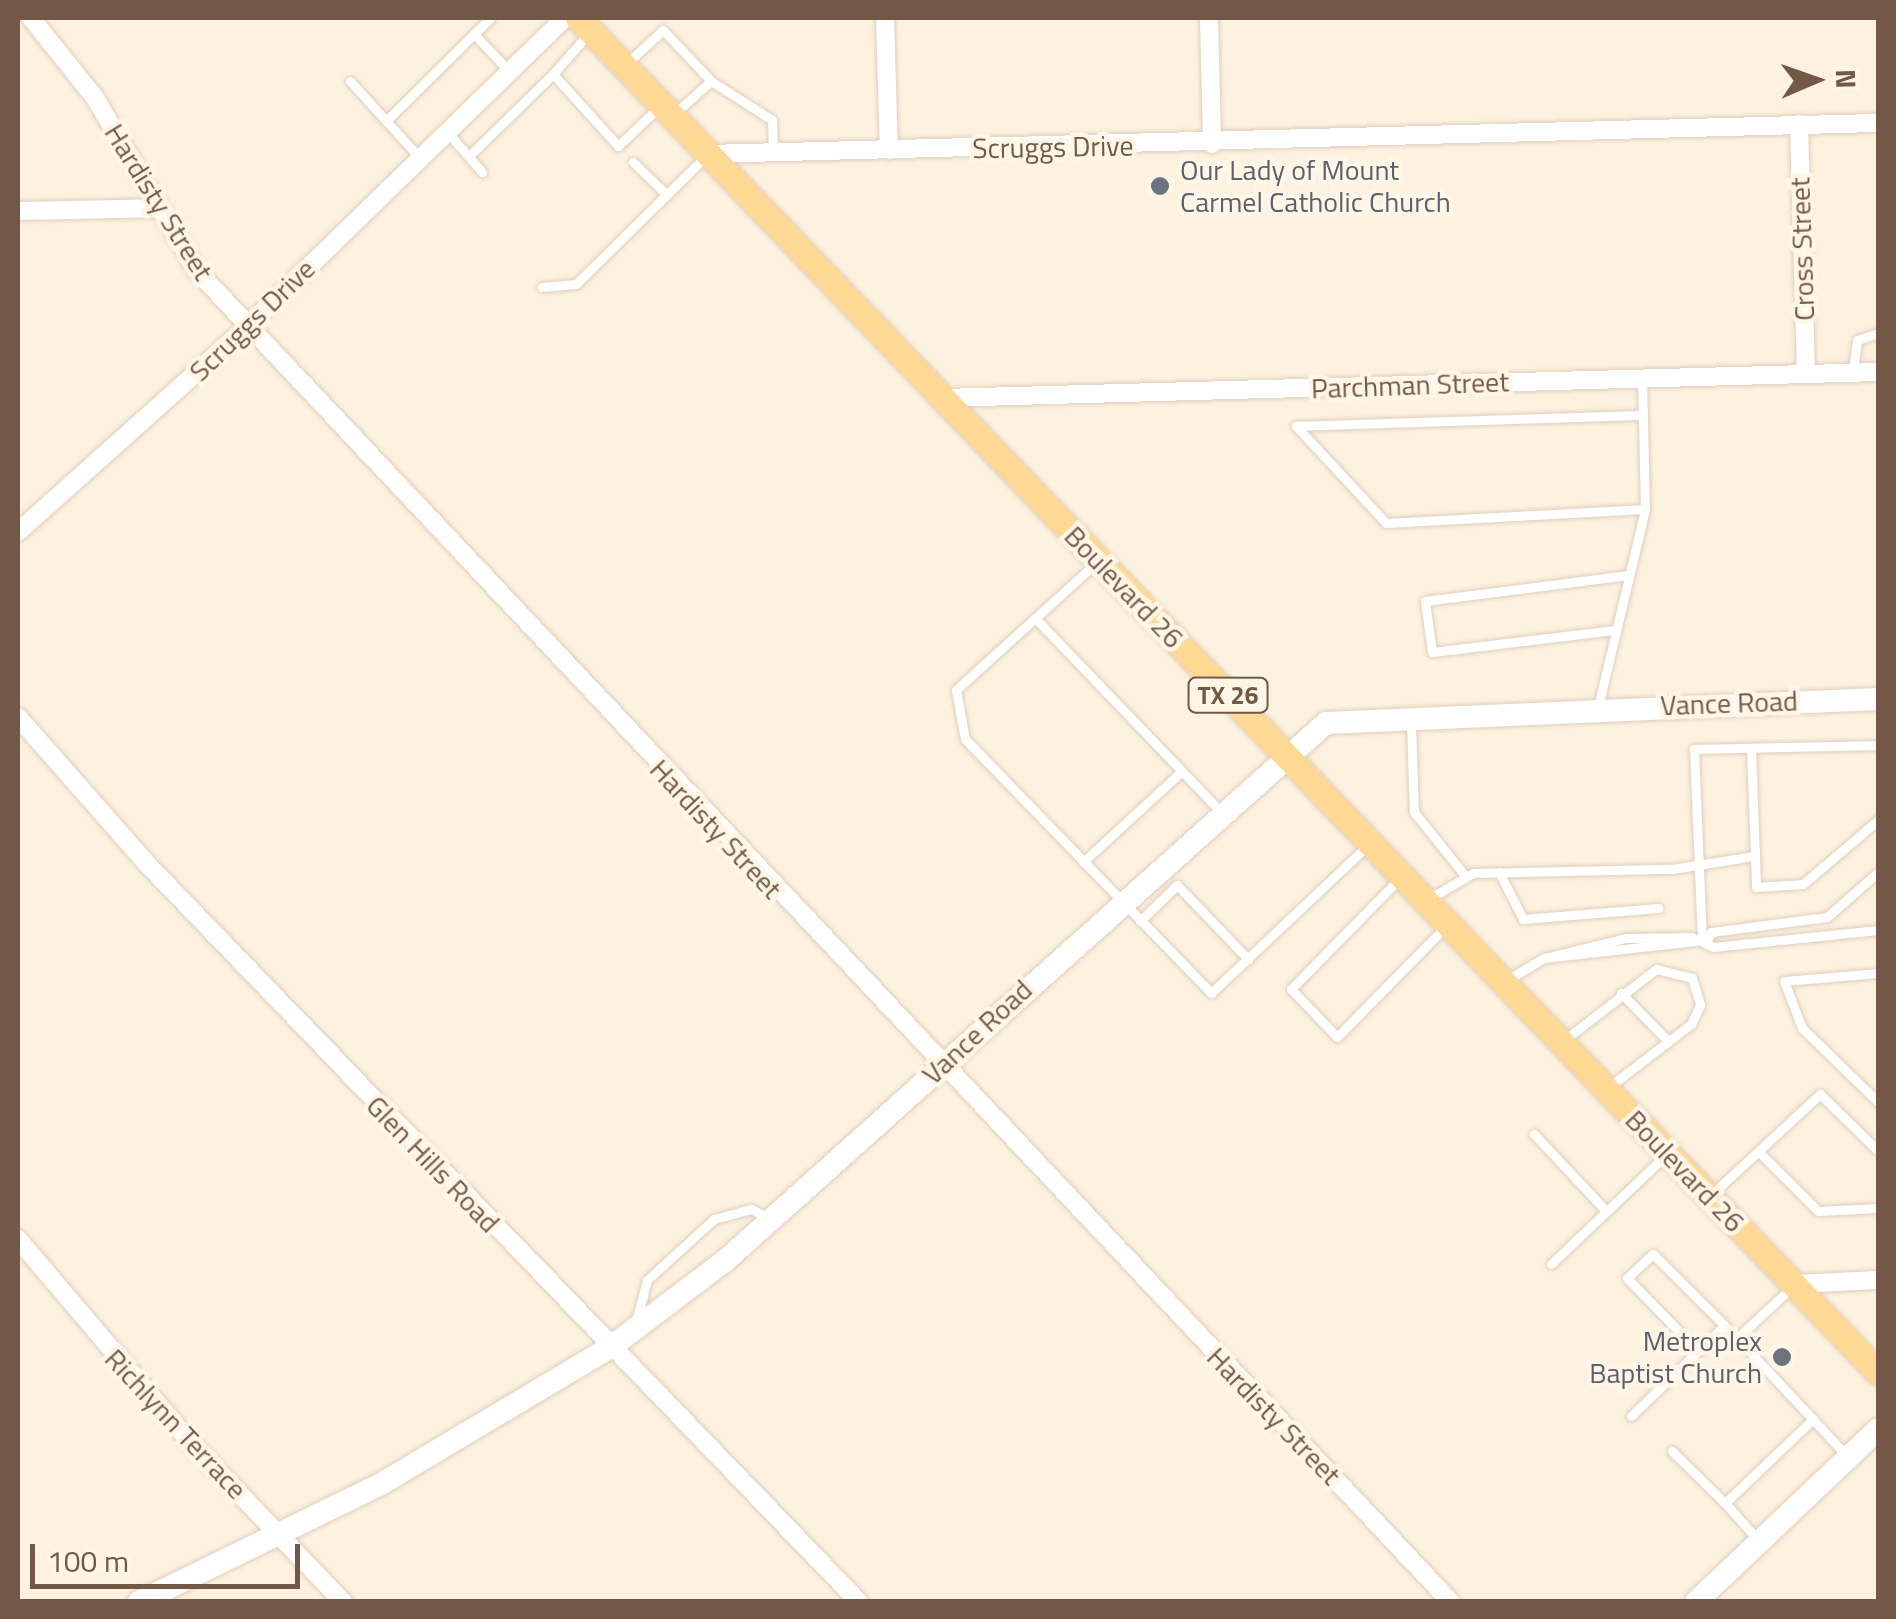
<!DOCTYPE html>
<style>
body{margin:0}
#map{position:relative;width:1896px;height:1619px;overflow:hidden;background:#fdf2e0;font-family:"Titillium Web",sans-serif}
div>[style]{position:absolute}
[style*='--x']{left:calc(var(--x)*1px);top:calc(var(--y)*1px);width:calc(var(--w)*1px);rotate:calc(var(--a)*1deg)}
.roads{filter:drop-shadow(0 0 2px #e1cebc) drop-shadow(0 0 2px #e1cebc)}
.lane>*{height:9px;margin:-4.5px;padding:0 4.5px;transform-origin:4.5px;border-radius:4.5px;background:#fff}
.street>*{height:18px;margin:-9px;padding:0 9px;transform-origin:9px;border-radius:9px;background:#fff}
.secondary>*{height:22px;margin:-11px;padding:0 11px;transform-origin:11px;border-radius:11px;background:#fff}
.primary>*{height:25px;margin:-12.5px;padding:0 12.5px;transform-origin:12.5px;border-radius:12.5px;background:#fed996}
.dots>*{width:28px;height:28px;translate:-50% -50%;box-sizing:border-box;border:5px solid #fff6e7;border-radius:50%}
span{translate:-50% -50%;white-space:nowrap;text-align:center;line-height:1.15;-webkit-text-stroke:9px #fff6e7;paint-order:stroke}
.shield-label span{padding:2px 8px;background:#fff6e7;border:2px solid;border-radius:8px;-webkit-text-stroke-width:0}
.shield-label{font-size:25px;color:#745847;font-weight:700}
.street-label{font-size:28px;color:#745847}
.worship-label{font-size:28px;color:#5b616d}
.left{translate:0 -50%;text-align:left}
.right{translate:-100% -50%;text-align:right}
.frame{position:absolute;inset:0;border:20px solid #745847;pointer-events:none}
.north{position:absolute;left:1766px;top:30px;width:100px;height:100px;-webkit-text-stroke:8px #fff6e7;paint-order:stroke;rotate:88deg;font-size:28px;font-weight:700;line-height:40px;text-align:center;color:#745847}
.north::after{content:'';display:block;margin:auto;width:35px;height:45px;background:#745847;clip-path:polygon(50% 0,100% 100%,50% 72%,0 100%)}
.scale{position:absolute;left:30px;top:1544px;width:270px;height:45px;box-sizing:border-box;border:5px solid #745847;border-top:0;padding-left:12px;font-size:30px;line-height:35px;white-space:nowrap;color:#745847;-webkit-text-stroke:8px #fff6e7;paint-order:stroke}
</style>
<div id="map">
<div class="roads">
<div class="lane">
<i style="--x:589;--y:33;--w:55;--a:131.3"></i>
<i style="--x:553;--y:74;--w:97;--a:47.9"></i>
<i style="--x:618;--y:146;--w:58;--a:-43.6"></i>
<i style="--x:474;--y:34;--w:51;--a:46.6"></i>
<i style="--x:626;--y:64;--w:50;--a:-42.6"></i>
<i style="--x:663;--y:30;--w:70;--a:46.7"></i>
<i style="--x:711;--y:81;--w:50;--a:138.3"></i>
<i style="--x:350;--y:81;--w:103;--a:47.8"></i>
<i style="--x:711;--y:81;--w:72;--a:32.6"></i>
<i style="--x:772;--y:120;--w:33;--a:88"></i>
<i style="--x:388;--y:119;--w:144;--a:-44.7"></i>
<i style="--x:448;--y:133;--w:52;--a:48.9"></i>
<i style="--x:469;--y:156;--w:117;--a:-44.3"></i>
<i style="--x:633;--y:162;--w:46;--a:44.1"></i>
<i style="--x:542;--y:287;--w:34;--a:-5"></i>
<i style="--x:576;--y:284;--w:182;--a:-44.6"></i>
<i style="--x:1853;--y:372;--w:32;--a:-83"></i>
<i style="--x:1857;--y:340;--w:22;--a:-18"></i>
<i style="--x:1643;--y:415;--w:347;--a:178.2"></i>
<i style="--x:1296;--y:426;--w:132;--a:47.1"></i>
<i style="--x:1386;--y:523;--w:259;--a:-3.1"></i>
<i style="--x:1097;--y:562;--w:190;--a:137.8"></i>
<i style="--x:956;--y:690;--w:50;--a:79.6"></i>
<i style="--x:965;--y:739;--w:354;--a:45.9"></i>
<i style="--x:1211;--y:993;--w:214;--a:-43.3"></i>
<i style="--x:1035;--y:618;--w:266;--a:46.2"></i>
<i style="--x:1614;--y:630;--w:183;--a:173.1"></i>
<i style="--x:1432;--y:652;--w:51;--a:-97.8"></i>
<i style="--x:1425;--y:601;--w:205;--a:-7.3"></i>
<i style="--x:1598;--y:707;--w:204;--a:-76.6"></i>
<i style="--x:1645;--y:509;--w:131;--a:-91.3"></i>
<i style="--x:1411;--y:723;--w:89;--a:88.1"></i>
<i style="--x:1414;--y:812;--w:83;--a:51.3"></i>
<i style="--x:1751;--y:748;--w:139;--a:87.9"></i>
<i style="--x:1756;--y:887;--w:47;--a:-3.7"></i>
<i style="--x:1803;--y:884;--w:99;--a:-40.5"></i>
<i style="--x:1083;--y:862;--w:134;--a:-42.6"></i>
<i style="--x:1499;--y:872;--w:53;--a:62.9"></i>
<i style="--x:1523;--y:919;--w:136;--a:-4.6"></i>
<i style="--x:1401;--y:877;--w:157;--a:134.5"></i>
<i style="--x:1291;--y:989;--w:66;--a:46.2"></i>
<i style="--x:1337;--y:1037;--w:156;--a:-45.5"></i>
<i style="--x:1427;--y:900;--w:53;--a:-30.4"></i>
<i style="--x:1473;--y:873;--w:199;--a:-1.2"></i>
<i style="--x:1672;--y:869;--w:83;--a:-9"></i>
<i style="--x:1140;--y:921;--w:52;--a:-44.2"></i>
<i style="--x:1177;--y:885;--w:103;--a:46.2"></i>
<i style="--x:1695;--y:941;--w:152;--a:173.6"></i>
<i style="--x:1544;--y:958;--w:84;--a:-13.7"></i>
<i style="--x:1626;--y:938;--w:65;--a:-0.9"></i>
<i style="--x:1691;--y:937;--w:24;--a:24"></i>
<i style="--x:1713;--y:947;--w:166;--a:-5.9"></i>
<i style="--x:1702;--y:941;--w:192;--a:-92.4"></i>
<i style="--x:1694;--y:749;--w:184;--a:-1.2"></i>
<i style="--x:1707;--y:941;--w:10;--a:-66"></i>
<i style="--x:1711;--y:932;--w:117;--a:-7.4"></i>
<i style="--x:1827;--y:917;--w:68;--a:-41.4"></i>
<i style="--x:1878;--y:973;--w:94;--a:175.1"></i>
<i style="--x:1784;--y:981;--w:50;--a:69"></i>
<i style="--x:1802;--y:1028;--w:106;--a:44.2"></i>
<i style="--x:1505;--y:981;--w:45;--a:-30.5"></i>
<i style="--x:1621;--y:993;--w:67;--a:45.6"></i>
<i style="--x:1563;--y:1041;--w:118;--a:-37.7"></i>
<i style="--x:1656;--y:969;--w:37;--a:14"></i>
<i style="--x:1692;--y:978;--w:28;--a:73"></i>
<i style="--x:1700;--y:1005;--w:21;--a:115"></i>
<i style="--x:1691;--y:1024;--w:103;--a:142.5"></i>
<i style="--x:1534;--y:1134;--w:105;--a:46.9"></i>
<i style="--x:1759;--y:1152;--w:83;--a:45"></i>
<i style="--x:1818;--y:1211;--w:60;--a:-2.9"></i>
<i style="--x:1712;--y:1194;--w:147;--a:-42.8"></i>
<i style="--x:1820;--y:1094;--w:81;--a:44.5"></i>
<i style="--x:1551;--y:1264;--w:158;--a:-43.5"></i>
<i style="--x:1793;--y:1286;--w:76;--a:137.1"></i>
<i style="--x:1737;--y:1338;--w:163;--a:47"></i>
<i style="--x:635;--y:1326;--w:48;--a:-75.4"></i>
<i style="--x:647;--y:1280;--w:91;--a:-42.3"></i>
<i style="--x:714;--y:1219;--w:38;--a:-15"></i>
<i style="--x:751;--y:1209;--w:20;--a:27"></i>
<i style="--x:1698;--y:1351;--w:102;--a:-134.2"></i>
<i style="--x:1627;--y:1278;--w:35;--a:-43"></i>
<i style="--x:1653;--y:1254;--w:119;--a:45"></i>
<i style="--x:1631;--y:1416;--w:129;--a:-44.1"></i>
<i style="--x:1672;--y:1451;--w:74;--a:44.5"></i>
<i style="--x:1759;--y:1541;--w:51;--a:-131.8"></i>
<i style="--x:1725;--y:1503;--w:122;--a:-43.7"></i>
</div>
<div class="street">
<i style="--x:31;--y:18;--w:102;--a:51.3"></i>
<i style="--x:95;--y:98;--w:201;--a:59.5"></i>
<i style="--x:197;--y:271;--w:1829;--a:46.71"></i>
<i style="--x:885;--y:18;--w:132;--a:88.3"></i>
<i style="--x:1209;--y:18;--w:126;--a:88.6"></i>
<i style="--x:1799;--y:124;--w:250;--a:88.4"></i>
<i style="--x:708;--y:154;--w:1170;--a:-1.52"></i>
<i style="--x:18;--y:211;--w:140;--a:-1.2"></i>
<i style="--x:942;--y:398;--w:936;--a:-1.59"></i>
<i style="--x:18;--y:532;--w:309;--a:-41.8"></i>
<i style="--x:248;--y:326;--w:442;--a:-44.2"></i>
<i style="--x:18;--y:717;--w:200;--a:48.7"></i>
<i style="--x:150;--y:867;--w:1021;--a:46.03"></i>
<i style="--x:18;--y:1239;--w:269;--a:49.7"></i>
<i style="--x:192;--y:1444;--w:219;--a:46.3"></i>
<i style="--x:1795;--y:1284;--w:83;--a:-2.8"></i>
</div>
<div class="secondary">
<i style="--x:139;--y:1602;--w:269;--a:-26"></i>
<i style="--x:381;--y:1484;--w:268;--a:-30.8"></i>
<i style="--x:611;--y:1347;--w:144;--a:-37.1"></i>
<i style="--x:726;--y:1260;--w:805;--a:-41.83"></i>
<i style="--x:1326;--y:723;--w:553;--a:-2.49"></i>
<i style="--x:1696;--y:1602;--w:251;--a:-43.5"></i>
</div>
<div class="primary">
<i style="--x:578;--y:18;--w:1877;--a:46.17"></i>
</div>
</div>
<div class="dots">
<i style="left:1160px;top:186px;background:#6b7280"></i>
<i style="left:1782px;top:1357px;background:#6b7280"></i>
</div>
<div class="shield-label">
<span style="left:1228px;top:695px">TX 26</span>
</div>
<div class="street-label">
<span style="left:1053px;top:147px;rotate:-1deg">Scruggs Drive</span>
<span style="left:159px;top:202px;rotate:58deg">Hardisty Street</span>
<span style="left:1802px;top:249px;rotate:-92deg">Cross Street</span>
<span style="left:252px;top:320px;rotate:-44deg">Scruggs Drive</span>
<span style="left:1410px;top:385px;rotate:-2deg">Parchman Street</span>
<span style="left:1124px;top:587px;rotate:46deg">Boulevard 26</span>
<span style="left:1729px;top:703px;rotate:-2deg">Vance Road</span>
<span style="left:716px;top:829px;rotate:47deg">Hardisty Street</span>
<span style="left:977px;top:1032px;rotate:-43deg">Vance Road</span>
<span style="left:433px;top:1164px;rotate:46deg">Glen Hills Road</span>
<span style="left:1685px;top:1171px;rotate:46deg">Boulevard 26</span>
<span style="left:1274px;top:1416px;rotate:46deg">Hardisty Street</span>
<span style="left:176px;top:1424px;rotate:47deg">Richlynn Terrace</span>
</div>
<div class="worship-label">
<span class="left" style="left:1180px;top:186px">Our Lady of Mount<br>Carmel Catholic Church</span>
<span class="right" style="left:1762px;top:1357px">Metroplex<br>Baptist Church</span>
</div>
<div class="frame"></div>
<div class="north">N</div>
<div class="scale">100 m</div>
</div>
